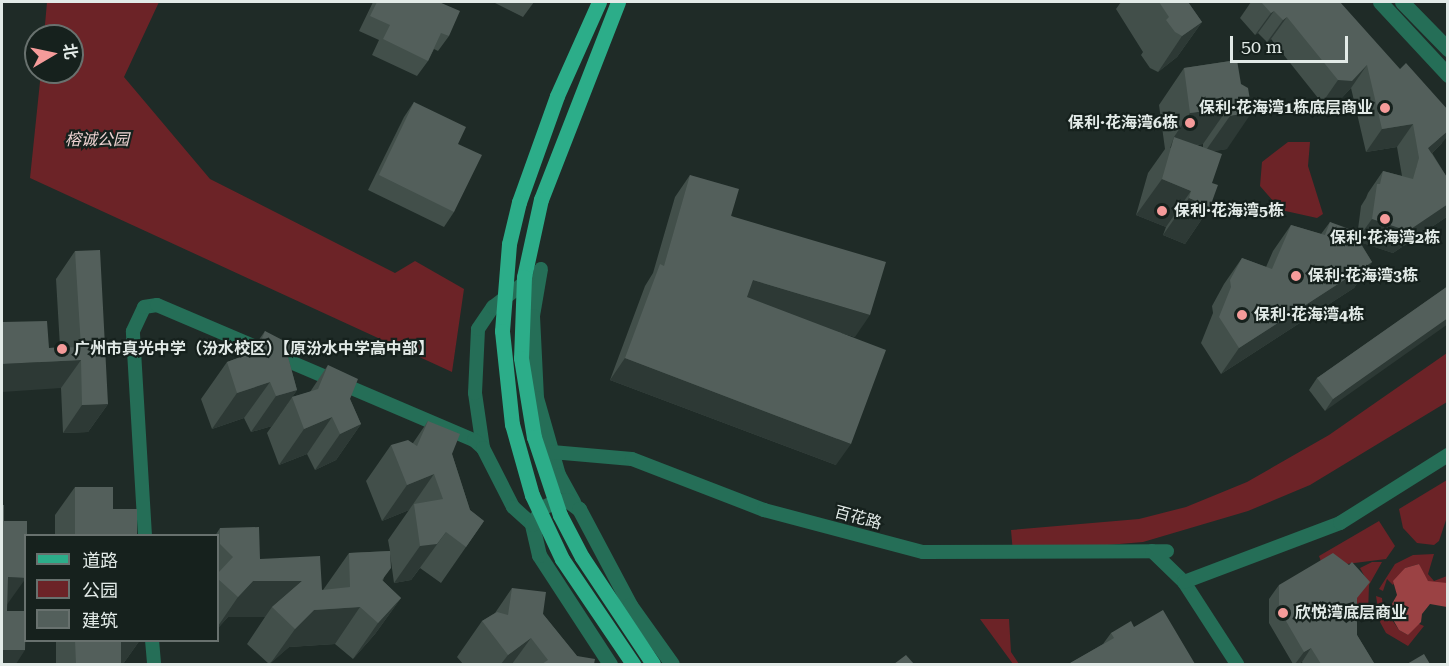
<!DOCTYPE html>
<meta charset="utf-8">
<style>
body{margin:0}
#map{position:relative;width:1449px;height:666px;overflow:hidden;background:#1f2b27;font-family:"Roboto Serif","Noto Sans SC",serif}
div>[style]{position:absolute}
[style*='--x']{left:calc(var(--x)*1px);top:calc(var(--y)*1px);width:calc(var(--w)*1px);rotate:calc(var(--a)*1deg)}
.green>*{inset:0;background:#6c2327}
.water>*{inset:0;background:#9b4244}
.minor>*{height:14px;margin:-7px;padding:0 7px;transform-origin:7px;border-radius:7px;background:#256e57}
.tertiary>*{height:15px;margin:-7.5px;padding:0 7.5px;transform-origin:7.5px;border-radius:7.5px;background:#256e57}
.primary>*{height:15px;margin:-7.5px;padding:0 7.5px;transform-origin:7.5px;border-radius:7.5px;background:#2cad89}
.wall>*{inset:0;background:#424f4a}
.shaded-wall>*{inset:0;background:#2d3935}
.building>*{inset:0;background:#535f5b}
.dots>*{width:16px;height:16px;translate:-50% -50%;box-sizing:border-box;border:3px solid #16211d;border-radius:50%}
span{translate:-50% -50%;white-space:nowrap;text-align:center;line-height:1.15;-webkit-text-stroke:4.5px #16211d;paint-order:stroke}
.poi-label{font-size:16px;color:#e2eae7;font-weight:700}
.right{translate:-100% -50%;text-align:right}
.left{translate:0 -50%;text-align:left}
.park-label{font-size:16px;color:#eed3d2;font-style:italic}
.street-label{font-size:16px;color:#e2eae7}
.frame{position:absolute;inset:0;border:3px solid #e2eae7;pointer-events:none}
.legend{position:absolute;left:24px;top:534px;width:195px;height:108px;box-sizing:border-box;background:#16211d;border:2px solid #68716e;margin:0;padding:8px 10px;list-style:none;font-size:18px;color:#e2eae7}
.legend li{display:flex;align-items:center;gap:12px;height:30px}
.legend b{width:30px;border:2px solid #68716e}
.north{position:absolute;left:24px;top:24px;width:60px;height:60px;box-sizing:border-box;background:#16211d;border:2px solid #68716e;border-radius:50%;rotate:81deg;font-size:16px;font-weight:700;line-height:24px;text-align:center;color:#e2eae7}
.north::after{content:'';display:block;margin:auto;width:21px;height:27px;background:#f59b9a;clip-path:polygon(50% 0,100% 100%,50% 72%,0 100%)}
.scale{position:absolute;left:1230px;top:36px;width:118px;height:27px;box-sizing:border-box;border:3px solid #e2eae7;border-top:0;padding-left:8px;font-size:18px;line-height:21px;white-space:nowrap;color:#e2eae7;-webkit-text-stroke:4px #16211d;paint-order:stroke}
</style>
<div id="map">
<div class="green">
<i style="clip-path:polygon(47px 2px,159px 2px,124px 77px,210px 179px,395px 273px,415px 261px,464px 289px,452px 372px,30px 178px,41px 72px,72px 72px,72px 36px,44px 36px)"></i>
<i style="clip-path:polygon(1288px 142px,1310px 142px,1308px 166px,1323px 214px,1317px 218px,1281px 210px,1260px 186px,1262px 162px)"></i>
<i style="clip-path:polygon(1447px 353px,1447px 402px,1310px 485px,1248px 511px,1143px 542px,1013px 553px,1011px 530px,1139px 519px,1186px 507px,1247px 482px,1329px 435px)"></i>
<i style="clip-path:polygon(1447px 480px,1447px 517px,1439px 541px,1434px 545px,1417px 543px,1403px 528px,1399px 509px)"></i>
<i style="clip-path:polygon(1379px 521px,1395px 546px,1386px 559px,1323px 567px,1319px 556px)"></i>
<i style="clip-path:polygon(1434px 554px,1428px 574px,1434px 581px,1447px 576px,1447px 583px,1433px 584px,1424px 579px,1419px 564px,1405px 568px,1393px 585px,1387px 579px,1383px 591px,1379px 589px,1395px 564px,1413px 555px)"></i>
<i style="clip-path:polygon(1372px 562px,1382px 562px,1369px 585px,1368px 614px,1347px 623px,1334px 568px,1366px 579px,1360px 568px)"></i>
<i style="clip-path:polygon(1376px 596px,1382px 598px,1383px 609px,1390px 607px,1390px 617px,1399px 630px,1408px 635px,1417px 623px,1424px 626px,1408px 646px,1386px 633px,1380px 622px)"></i>
<i style="clip-path:polygon(980px 619px,1009px 619px,1011px 652px,1019px 664px,1013px 664px)"></i>
</div>
<div class="water">
<i style="clip-path:polygon(1419px 564px,1428px 581px,1447px 583px,1447px 607px,1430px 604px,1422px 614px,1421px 622px,1408px 635px,1399px 630px,1388px 611px,1397px 595px,1393px 581px,1405px 568px)"></i>
</div>
<div class="minor">
<i style="--x:541;--y:269;--w:48;--a:99.7"></i>
<i style="--x:533;--y:316;--w:82;--a:87.2"></i>
<i style="--x:537;--y:398;--w:80;--a:74.1"></i>
<i style="--x:559;--y:475;--w:31;--a:61"></i>
<i style="--x:483;--y:448;--w:56;--a:-98.3"></i>
<i style="--x:475;--y:393;--w:64;--a:-87.3"></i>
<i style="--x:478;--y:329;--w:27;--a:-56"></i>
<i style="--x:493;--y:307;--w:44;--a:-37.6"></i>
<i style="--x:552;--y:452;--w:80;--a:5"></i>
<i style="--x:632;--y:459;--w:142;--a:21.1"></i>
<i style="--x:764;--y:510;--w:164;--a:14.8"></i>
<i style="--x:923;--y:552;--w:244;--a:-0.2"></i>
<i style="--x:145;--y:536;--w:205;--a:-93.4"></i>
<i style="--x:133;--y:331;--w:26;--a:-65"></i>
<i style="--x:144;--y:307;--w:13;--a:-9"></i>
<i style="--x:157;--y:305;--w:345;--a:23.1"></i>
<i style="--x:474;--y:440;--w:12;--a:42"></i>
<i style="--x:483;--y:448;--w:66;--a:63"></i>
<i style="--x:513;--y:507;--w:25;--a:42"></i>
<i style="--x:1152;--y:551;--w:45;--a:44.1"></i>
<i style="--x:1184;--y:582;--w:98;--a:57.1"></i>
<i style="--x:1184;--y:582;--w:167;--a:-20.7"></i>
<i style="--x:1340;--y:523;--w:128;--a:-32.2"></i>
<i style="--x:152;--y:640;--w:24;--a:85"></i>
</div>
<div class="tertiary">
<i style="--x:1380;--y:2;--w:100;--a:47"></i>
<i style="--x:1402;--y:2;--w:66;--a:45.6"></i>
<i style="--x:610;--y:664;--w:130;--a:-123.1"></i>
<i style="--x:539;--y:555;--w:32;--a:-103"></i>
<i style="--x:532;--y:524;--w:20;--a:-57"></i>
<i style="--x:543;--y:507;--w:12;--a:-24"></i>
<i style="--x:554;--y:502;--w:13;--a:-9"></i>
<i style="--x:567;--y:500;--w:15;--a:37"></i>
<i style="--x:579;--y:509;--w:109;--a:62"></i>
<i style="--x:630;--y:605;--w:72;--a:54.6"></i>
</div>
<div class="primary">
<i style="--x:599;--y:2;--w:103;--a:114.1"></i>
<i style="--x:557;--y:96;--w:113;--a:109.7"></i>
<i style="--x:519;--y:202;--w:43;--a:103.4"></i>
<i style="--x:509;--y:244;--w:87;--a:94.6"></i>
<i style="--x:502;--y:331;--w:94;--a:83.9"></i>
<i style="--x:512;--y:424;--w:74;--a:74.3"></i>
<i style="--x:532;--y:495;--w:71;--a:64.9"></i>
<i style="--x:562;--y:559;--w:127;--a:55.9"></i>
<i style="--x:618;--y:2;--w:212;--a:111.3"></i>
<i style="--x:541;--y:199;--w:80;--a:102.3"></i>
<i style="--x:524;--y:277;--w:81;--a:92.1"></i>
<i style="--x:521;--y:358;--w:80;--a:80.7"></i>
<i style="--x:534;--y:437;--w:82;--a:71.6"></i>
<i style="--x:560;--y:515;--w:47;--a:62.4"></i>
<i style="--x:582;--y:557;--w:128;--a:56.4"></i>
</div>
<div class="wall">
<i style="clip-path:polygon(373px 2px,439px 2px,449px 36px,438px 51px,434px 49px,428px 61px,417px 76px,372px 55px,379px 40px,359px 31px)"></i>
<i style="clip-path:polygon(493px 2px,534px 2px,523px 17px)"></i>
<i style="clip-path:polygon(1121px 2px,1188px 2px,1202px 22px,1177px 57px,1158px 72px,1150px 68px,1141px 55px,1143px 52px,1116px 9px)"></i>
<i style="clip-path:polygon(1251px 2px,1340px 2px,1442px 143px,1432px 153px,1448px 179px,1448px 216px,1393px 253px,1360px 242px,1372px 262px,1354px 288px,1221px 374px,1201px 343px,1213px 313px,1212px 306px,1224px 284px,1242px 258px,1266px 267px,1273px 251px,1291px 225px,1321px 234px,1330px 222px,1357px 237px,1361px 206px,1366px 198px,1368px 193px,1383px 171px,1402px 176px,1397px 147px,1366px 152px,1351px 88px,1337px 103px,1322px 103px,1271px 39px,1267px 42px,1258px 33px,1255px 35px,1240px 18px)"></i>
<i style="clip-path:polygon(evenodd,1237px 60px,1227px 149px,1213px 151px,1210px 207px,1185px 244px,1163px 235px,1166px 227px,1136px 215px,1148px 173px,1165px 149px,1159px 105px,1184px 68px,1237px 60px,1203px 144px,1203px 147px,1196px 145px,1203px 144px)"></i>
<i style="clip-path:polygon(414px 102px,458px 144px,454px 212px,444px 227px,368px 190px,404px 117px)"></i>
<i style="clip-path:polygon(690px 175px,855px 337px,842px 333px,836px 465px,610px 380px,645px 286px,653px 273px,675px 197px)"></i>
<i style="clip-path:polygon(75px 251px,108px 404px,88px 432px,63px 433px,61px 388px,3px 322px,49px 348px,60px 347px,56px 279px)"></i>
<i style="clip-path:polygon(1448px 286px,1325px 411px,1309px 390px,1317px 378px)"></i>
<i style="clip-path:polygon(265px 331px,288px 357px,297px 390px,272px 426px,251px 432px,244px 418px,212px 429px,201px 399px,227px 362px,249px 354px)"></i>
<i style="clip-path:polygon(328px 365px,350px 399px,361px 424px,336px 460px,315px 470px,307px 454px,279px 465px,267px 433px,292px 397px,310px 392px)"></i>
<i style="clip-path:polygon(428px 421px,452px 454px,470px 510px,484px 521px,441px 583px,420px 568px,411px 580px,394px 583px,390px 554px,383px 581px,401px 598px,375px 634px,353px 659px,335px 644px,289px 647px,269px 664px,247px 644px,265px 617px,228px 617px,218px 628px,218px 536px,215px 536px,220px 528px,260px 559px,323px 590px,349px 553px,390px 551px,388px 540px,409px 510px,382px 521px,366px 481px,391px 445px,413px 443px)"></i>
<i style="clip-path:polygon(75px 487px,113px 509px,137px 536px,55px 536px,55px 515px)"></i>
<i style="clip-path:polygon(1279px 585px,1357px 600px,1357px 635px,1374px 663px,1377px 664px,1303px 664px,1302px 662px,1296px 664px,1293px 664px,1269px 623px,1269px 599px)"></i>
<i style="clip-path:polygon(512px 588px,543px 614px,577px 656px,594px 664px,463px 664px,457px 657px,482px 621px,495px 613px)"></i>
<i style="clip-path:polygon(1134px 627px,1195px 664px,1069px 664px,1103px 644px,1111px 633px)"></i>
<i style="clip-path:polygon(56px 640px,140px 640px,123px 664px,56px 664px)"></i>
</div>
<div class="shaded-wall">
<i style="clip-path:polygon(1274px 11px,1258px 33px,1255px 35px,1271px 13px)"></i>
<i style="clip-path:polygon(1287px 17px,1271px 39px,1267px 42px,1283px 20px)"></i>
<i style="clip-path:polygon(1202px 22px,1177px 57px,1158px 72px,1182px 36px)"></i>
<i style="clip-path:polygon(1367px 65px,1351px 88px,1337px 103px,1322px 103px,1338px 80px)"></i>
<i style="clip-path:polygon(1228px 108px,1203px 144px,1170px 148px,1174px 137px,1190px 113px)"></i>
<i style="clip-path:polygon(1252px 112px,1227px 149px,1204px 153px,1230px 116px)"></i>
<i style="clip-path:polygon(1413px 124px,1397px 147px,1366px 152px,1382px 129px)"></i>
<i style="clip-path:polygon(1448px 131px,1448px 136px,1442px 143px,1416px 168px,1428px 148px)"></i>
<i style="clip-path:polygon(1162px 179px,1191px 191px,1166px 227px,1136px 215px)"></i>
<i style="clip-path:polygon(1189px 198px,1210px 207px,1185px 244px,1163px 235px)"></i>
<i style="clip-path:polygon(1448px 204px,1448px 216px,1393px 253px,1356px 241px,1372px 219px)"></i>
<i style="clip-path:polygon(1372px 262px,1354px 288px,1221px 374px,1239px 348px)"></i>
<i style="clip-path:polygon(753px 280px,870px 315px,855px 337px,738px 302px)"></i>
<i style="clip-path:polygon(1448px 318px,1448px 324px,1325px 411px,1333px 399px)"></i>
<i style="clip-path:polygon(625px 358px,851px 444px,836px 465px,610px 380px)"></i>
<i style="clip-path:polygon(81px 360px,61px 388px,2px 392px,2px 364px)"></i>
<i style="clip-path:polygon(270px 382px,244px 418px,212px 429px,237px 393px)"></i>
<i style="clip-path:polygon(297px 390px,272px 426px,251px 432px,276px 396px)"></i>
<i style="clip-path:polygon(108px 404px,88px 432px,63px 433px,82px 405px)"></i>
<i style="clip-path:polygon(332px 417px,307px 454px,279px 465px,304px 429px)"></i>
<i style="clip-path:polygon(361px 424px,336px 460px,315px 470px,340px 434px)"></i>
<i style="clip-path:polygon(434px 474px,409px 510px,382px 521px,407px 485px)"></i>
<i style="clip-path:polygon(446px 532px,411px 580px,394px 583px,420px 546px)"></i>
<i style="clip-path:polygon(8px 577px,26px 578px,6px 606px)"></i>
<i style="clip-path:polygon(253px 581px,302px 581px,272px 607px,265px 617px,228px 617px,218px 628px,218px 626px,238px 597px)"></i>
<i style="clip-path:polygon(401px 598px,375px 634px,353px 659px,378px 623px)"></i>
<i style="clip-path:polygon(360px 607px,335px 644px,289px 647px,270px 664px,295px 629px,314px 610px)"></i>
<i style="clip-path:polygon(531px 638px,512px 664px,501px 664px,508px 655px)"></i>
<i style="clip-path:polygon(118px 640px,140px 640px,123px 664px,102px 664px)"></i>
<i style="clip-path:polygon(1311px 648px,1302px 662px,1295px 664px,1304px 652px)"></i>
<i style="clip-path:polygon(2px 650px,25px 650px,16px 664px,2px 664px)"></i>
</div>
<div class="building">
<i style="clip-path:polygon(377px 2px,439px 2px,460px 11px,449px 36px,441px 33px,428px 61px,383px 39px,390px 25px,370px 16px)"></i>
<i style="clip-path:polygon(1159px 2px,1188px 2px,1202px 22px,1182px 36px,1175px 32px,1166px 20px,1169px 17px)"></i>
<i style="clip-path:polygon(1261px 2px,1340px 2px,1400px 69px,1406px 63px,1448px 110px,1448px 131px,1428px 148px,1448px 179px,1448px 204px,1408px 231px,1372px 219px,1377px 184px,1380px 184px,1383px 171px,1413px 179px,1419px 158px,1413px 124px,1382px 129px,1367px 65px,1352px 81px,1338px 80px,1287px 17px,1283px 20px,1274px 11px,1271px 13px)"></i>
<i style="clip-path:polygon(1237px 60px,1241px 84px,1248px 88px,1252px 112px,1230px 116px,1228px 108px,1190px 113px,1184px 68px)"></i>
<i style="clip-path:polygon(414px 102px,466px 127px,458px 144px,482px 155px,454px 212px,379px 175px)"></i>
<i style="clip-path:polygon(1174px 137px,1222px 154px,1212px 183px,1218px 185px,1210px 207px,1189px 198px,1191px 191px,1162px 179px)"></i>
<i style="clip-path:polygon(690px 175px,739px 189px,731px 216px,886px 262px,870px 315px,753px 280px,747px 297px,886px 350px,851px 444px,625px 358px,660px 264px,664px 266px)"></i>
<i style="clip-path:polygon(1330px 222px,1352px 230px,1372px 262px,1239px 348px,1219px 317px,1231px 287px,1230px 280px,1242px 258px,1272px 269px,1291px 225px,1325px 235px)"></i>
<i style="clip-path:polygon(100px 250px,108px 404px,82px 405px,81px 360px,2px 364px,2px 316px,3px 322px,47px 321px,49px 348px,81px 347px,75px 251px)"></i>
<i style="clip-path:polygon(1448px 286px,1448px 318px,1333px 399px,1317px 378px)"></i>
<i style="clip-path:polygon(265px 331px,292px 345px,288px 357px,297px 390px,276px 396px,270px 382px,237px 393px,227px 362px,257px 351px)"></i>
<i style="clip-path:polygon(328px 365px,358px 379px,350px 399px,361px 424px,340px 434px,332px 417px,304px 429px,292px 397px,318px 389px)"></i>
<i style="clip-path:polygon(428px 421px,460px 434px,452px 454px,470px 510px,484px 521px,466px 547px,446px 532px,437px 544px,420px 546px,414px 504px,443px 499px,434px 474px,407px 485px,391px 445px,408px 440px,417px 446px)"></i>
<i style="clip-path:polygon(75px 487px,113px 487px,113px 509px,137px 509px,137px 536px,75px 536px)"></i>
<i style="clip-path:polygon(2px 505px,4px 505px,4px 521px,27px 521px,27px 536px,26px 536px,26px 578px,8px 577px,7px 611px,26px 611px,25px 650px,2px 650px)"></i>
<i style="clip-path:polygon(259px 527px,260px 559px,320px 556px,322px 590px,350px 587px,349px 553px,390px 551px,391px 568px,382px 580px,401px 598px,378px 623px,360px 607px,314px 610px,295px 629px,272px 607px,302px 581px,253px 581px,238px 597px,218px 579px,218px 573px,233px 557px,220px 544px,220px 528px)"></i>
<i style="clip-path:polygon(1333px 553px,1349px 565px,1352px 562px,1370px 582px,1357px 598px,1357px 635px,1374px 663px,1377px 664px,1321px 664px,1311px 648px,1304px 652px,1279px 609px,1279px 585px)"></i>
<i style="clip-path:polygon(512px 588px,546px 592px,543px 614px,577px 656px,595px 659px,594px 664px,542px 664px,548px 660px,531px 638px,508px 655px,482px 621px,497px 612px,508px 615px)"></i>
<i style="clip-path:polygon(1163px 610px,1195px 664px,1071px 664px,1070px 663px,1114px 638px,1111px 633px,1131px 621px,1134px 627px)"></i>
<i style="clip-path:polygon(75px 640px,121px 640px,121px 664px,76px 664px)"></i>
<i style="clip-path:polygon(1424px 654px,1430px 664px,1407px 664px)"></i>
<i style="clip-path:polygon(906px 655px,914px 664px,894px 664px)"></i>
</div>
<div class="dots">
<i style="left:1385px;top:108px;background:#f59b9a"></i>
<i style="left:1190px;top:123px;background:#f59b9a"></i>
<i style="left:1162px;top:211px;background:#f59b9a"></i>
<i style="left:1385px;top:219px;background:#f59b9a"></i>
<i style="left:1296px;top:276px;background:#f59b9a"></i>
<i style="left:1242px;top:315px;background:#f59b9a"></i>
<i style="left:62px;top:349px;background:#f59b9a"></i>
<i style="left:1283px;top:613px;background:#f59b9a"></i>
</div>
<div class="poi-label">
<span class="right" style="left:1373px;top:108px">保利·花海湾1栋底层商业</span>
<span class="right" style="left:1178px;top:123px">保利·花海湾6栋</span>
<span class="left" style="left:1174px;top:211px">保利·花海湾5栋</span>
<span style="left:1385px;top:238px">保利·花海湾2栋</span>
<span class="left" style="left:1308px;top:276px">保利·花海湾3栋</span>
<span class="left" style="left:1254px;top:315px">保利·花海湾4栋</span>
<span class="left" style="left:74px;top:349px">广州市真光中学（汾水校区）【原汾水中学高中部】</span>
<span class="left" style="left:1295px;top:613px">欣悦湾底层商业</span>
</div>
<div class="park-label">
<span style="left:97px;top:140px">榕诚公园</span>
</div>
<div class="street-label">
<span style="left:858px;top:518px;rotate:15deg">百花路</span>
</div>
<div class="frame"></div>
<ul class="legend">
<li><b style="height:8px;background:#2cad89"></b>道路</li>
<li><b style="height:16px;background:#6c2327"></b>公园</li>
<li><b style="height:16px;background:#535f5b"></b>建筑</li>
</ul>
<div class="north">北</div>
<div class="scale">50 m</div>
</div>
